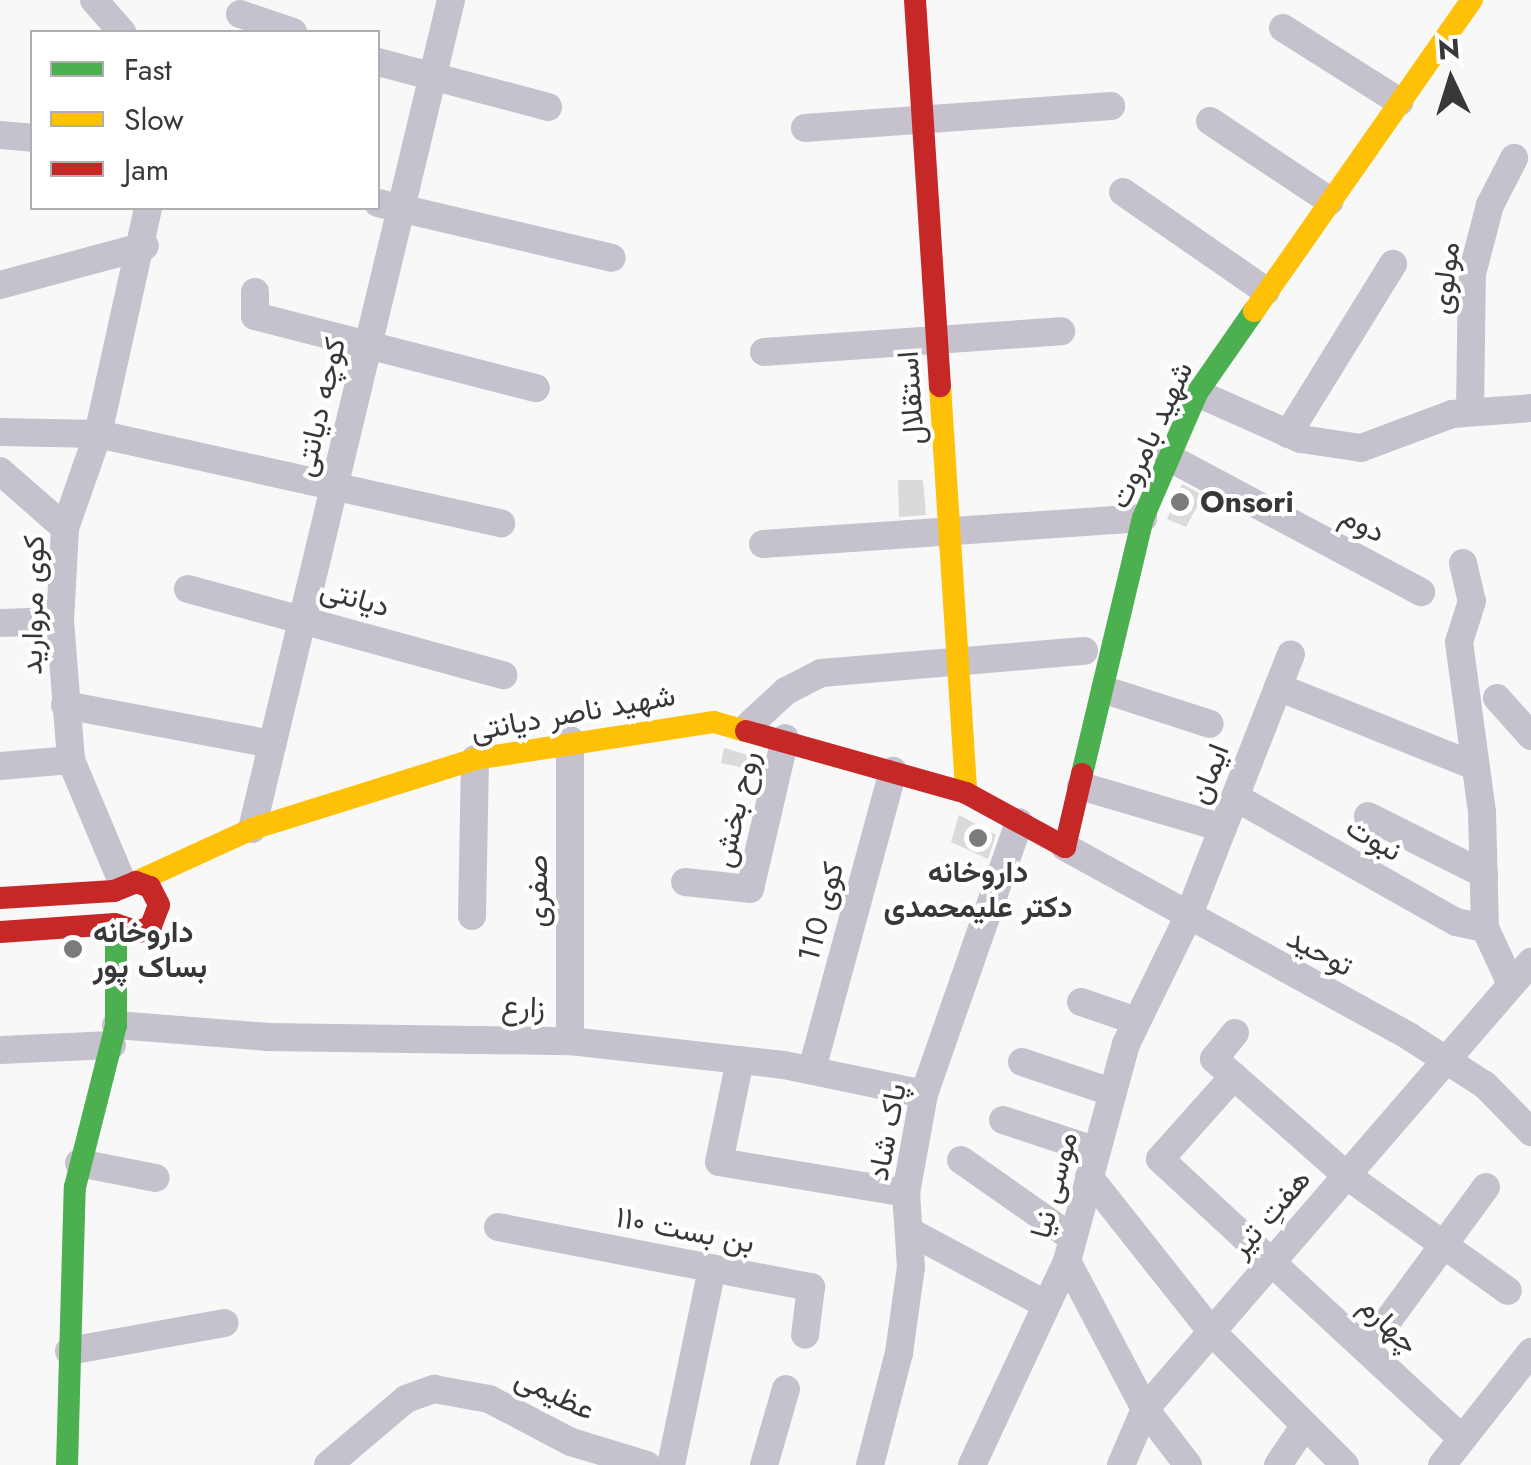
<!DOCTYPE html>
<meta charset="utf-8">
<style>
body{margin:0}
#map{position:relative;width:1531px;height:1465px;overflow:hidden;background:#f9f8f9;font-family:Jost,Vazirmatn,sans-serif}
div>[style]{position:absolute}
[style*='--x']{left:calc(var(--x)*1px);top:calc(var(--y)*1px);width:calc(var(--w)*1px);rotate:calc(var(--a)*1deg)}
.building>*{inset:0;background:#dbdada}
.street>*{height:28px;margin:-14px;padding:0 14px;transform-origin:14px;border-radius:14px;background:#c5c1cd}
.fast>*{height:22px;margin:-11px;padding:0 11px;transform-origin:11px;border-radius:11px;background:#4caf50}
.slow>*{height:22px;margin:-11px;padding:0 11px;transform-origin:11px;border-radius:11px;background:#ffc107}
.jam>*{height:22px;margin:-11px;padding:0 11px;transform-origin:11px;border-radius:11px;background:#c62828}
.dots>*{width:28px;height:28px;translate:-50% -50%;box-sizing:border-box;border:5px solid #fff;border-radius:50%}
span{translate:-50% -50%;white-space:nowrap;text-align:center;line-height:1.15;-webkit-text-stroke:8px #fff;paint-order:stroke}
.street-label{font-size:30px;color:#393839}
.poi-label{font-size:30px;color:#393839;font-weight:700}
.left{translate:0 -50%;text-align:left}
.legend{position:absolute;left:30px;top:30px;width:350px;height:180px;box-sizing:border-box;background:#fff;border:2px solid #b0afb0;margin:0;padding:12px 18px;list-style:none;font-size:30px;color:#393839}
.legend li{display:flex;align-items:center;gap:20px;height:50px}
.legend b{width:50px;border:2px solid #b0afb0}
.north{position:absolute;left:1401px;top:30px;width:100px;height:100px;-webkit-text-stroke:8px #fff;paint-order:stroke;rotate:356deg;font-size:28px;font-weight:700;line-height:40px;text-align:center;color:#393839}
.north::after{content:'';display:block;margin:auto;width:35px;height:45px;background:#393839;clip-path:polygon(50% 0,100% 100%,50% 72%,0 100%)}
</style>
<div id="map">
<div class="building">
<i style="clip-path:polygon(898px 480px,923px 480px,926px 515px,899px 517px)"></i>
<i style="clip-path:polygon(1182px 484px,1203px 495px,1186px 527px,1167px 519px)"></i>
<i style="clip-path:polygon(724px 748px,762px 759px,759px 771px,721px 763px)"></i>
<i style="clip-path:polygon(959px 815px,996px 835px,988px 859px,951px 842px)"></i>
</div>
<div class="street">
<i style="--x:94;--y:0;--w:43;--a:48.8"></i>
<i style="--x:240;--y:14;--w:56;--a:18.8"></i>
<i style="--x:1283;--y:28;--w:138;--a:32.3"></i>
<i style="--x:378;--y:62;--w:176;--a:14.8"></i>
<i style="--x:1210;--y:121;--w:144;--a:33.7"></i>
<i style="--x:805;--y:128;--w:307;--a:-4.1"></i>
<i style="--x:0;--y:135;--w:32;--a:5"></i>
<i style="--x:1123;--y:192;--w:174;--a:34.7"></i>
<i style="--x:378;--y:203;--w:240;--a:13.2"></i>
<i style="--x:0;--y:285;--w:150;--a:-15.1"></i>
<i style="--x:255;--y:292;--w:24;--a:90"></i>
<i style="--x:255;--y:316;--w:290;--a:14.4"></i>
<i style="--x:764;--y:352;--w:298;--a:-4"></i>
<i style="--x:1197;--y:393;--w:114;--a:23.9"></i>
<i style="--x:1301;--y:439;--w:61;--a:8.5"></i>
<i style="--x:1361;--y:448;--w:97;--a:-20.5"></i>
<i style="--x:1452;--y:414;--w:79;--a:-4.3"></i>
<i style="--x:1470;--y:412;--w:138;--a:-89.2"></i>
<i style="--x:1472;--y:274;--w:71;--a:-75.4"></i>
<i style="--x:1490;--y:205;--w:53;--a:-62.9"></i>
<i style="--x:0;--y:432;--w:98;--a:1.2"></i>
<i style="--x:98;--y:434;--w:413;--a:12.5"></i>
<i style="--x:1288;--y:434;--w:200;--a:-58.3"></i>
<i style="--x:1168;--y:457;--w:287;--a:28.1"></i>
<i style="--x:0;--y:471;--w:86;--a:41.2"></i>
<i style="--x:763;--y:544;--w:381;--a:-3.9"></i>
<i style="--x:1463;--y:563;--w:39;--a:77"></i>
<i style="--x:1472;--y:601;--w:43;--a:107.6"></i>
<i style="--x:1459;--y:642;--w:173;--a:82.3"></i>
<i style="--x:1482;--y:813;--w:115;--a:88.5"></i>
<i style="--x:1485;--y:928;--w:62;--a:65.1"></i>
<i style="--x:188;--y:589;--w:327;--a:15.3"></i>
<i style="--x:0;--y:623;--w:60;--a:-1.9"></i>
<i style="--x:1278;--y:687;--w:212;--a:21.9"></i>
<i style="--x:1105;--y:690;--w:110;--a:17.9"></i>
<i style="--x:1497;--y:698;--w:51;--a:48.2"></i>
<i style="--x:65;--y:705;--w:211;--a:10.7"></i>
<i style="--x:748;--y:726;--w:52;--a:-42.6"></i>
<i style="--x:786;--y:691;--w:39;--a:-27"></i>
<i style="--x:821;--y:673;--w:264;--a:-4.8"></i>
<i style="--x:0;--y:766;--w:71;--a:-4.8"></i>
<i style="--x:1081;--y:786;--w:148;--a:16.5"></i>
<i style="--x:1235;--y:797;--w:254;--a:29.5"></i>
<i style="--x:1456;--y:922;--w:30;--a:12"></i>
<i style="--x:1368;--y:816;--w:130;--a:26.6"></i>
<i style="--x:252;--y:829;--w:853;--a:-76.5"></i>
<i style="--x:1065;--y:847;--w:394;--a:28.8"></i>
<i style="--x:1410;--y:1037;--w:89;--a:32.6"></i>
<i style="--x:1485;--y:1085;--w:66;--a:45.6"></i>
<i style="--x:685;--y:882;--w:65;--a:6.1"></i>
<i style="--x:750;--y:889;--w:155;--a:-76.9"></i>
<i style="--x:123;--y:884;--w:134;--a:-112.8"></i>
<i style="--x:71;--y:760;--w:139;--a:-94.5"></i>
<i style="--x:60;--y:621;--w:93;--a:-86.9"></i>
<i style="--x:65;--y:528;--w:100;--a:-70.7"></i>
<i style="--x:98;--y:434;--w:231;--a:-77.5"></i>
<i style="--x:472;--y:916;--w:157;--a:-88.9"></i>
<i style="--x:1081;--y:1002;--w:59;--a:18.7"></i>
<i style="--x:116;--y:1025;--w:152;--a:4.5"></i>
<i style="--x:268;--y:1037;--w:302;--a:0.8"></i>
<i style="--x:570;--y:1041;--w:215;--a:6.4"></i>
<i style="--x:784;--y:1065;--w:143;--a:11.7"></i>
<i style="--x:1235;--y:1033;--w:33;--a:129"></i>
<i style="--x:1214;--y:1059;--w:176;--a:41.3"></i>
<i style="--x:1346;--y:1175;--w:199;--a:35.6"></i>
<i style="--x:570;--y:1041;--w:301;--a:-90"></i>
<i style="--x:0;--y:1050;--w:112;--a:-2.6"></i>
<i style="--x:740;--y:1060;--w:104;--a:101.6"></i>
<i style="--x:719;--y:1162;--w:190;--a:9.4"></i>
<i style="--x:1022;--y:1062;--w:94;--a:18.6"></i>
<i style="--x:812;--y:1069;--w:309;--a:-74.8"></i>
<i style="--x:1234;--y:1076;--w:111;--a:131.7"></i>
<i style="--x:1160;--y:1159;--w:410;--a:42.8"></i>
<i style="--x:1003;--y:1120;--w:99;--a:18.3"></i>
<i style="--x:961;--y:1160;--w:134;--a:35"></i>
<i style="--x:79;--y:1163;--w:78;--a:11"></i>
<i style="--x:1089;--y:1177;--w:198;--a:51.6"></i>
<i style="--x:1212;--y:1332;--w:188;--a:45"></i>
<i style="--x:498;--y:1227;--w:319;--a:10.9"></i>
<i style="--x:811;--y:1287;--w:48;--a:97.1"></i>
<i style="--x:909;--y:1231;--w:152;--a:28.2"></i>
<i style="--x:1067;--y:1261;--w:167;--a:62.2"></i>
<i style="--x:1145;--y:1409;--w:71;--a:52.5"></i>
<i style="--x:1367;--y:1349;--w:201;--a:-53.7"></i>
<i style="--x:69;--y:1351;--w:158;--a:-10.2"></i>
<i style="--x:328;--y:1465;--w:102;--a:-40.2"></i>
<i style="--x:406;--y:1399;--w:30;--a:-20"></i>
<i style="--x:434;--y:1389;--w:56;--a:10.3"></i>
<i style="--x:489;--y:1399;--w:93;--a:27.7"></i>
<i style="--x:571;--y:1442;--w:79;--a:16.8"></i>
<i style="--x:671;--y:1465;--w:200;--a:-78.2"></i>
<i style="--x:764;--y:1465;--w:79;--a:-73.9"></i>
<i style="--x:870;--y:1465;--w:116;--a:-75.5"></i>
<i style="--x:899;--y:1353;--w:87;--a:-82.1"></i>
<i style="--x:911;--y:1267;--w:74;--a:-93.9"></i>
<i style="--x:906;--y:1193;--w:101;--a:-79.7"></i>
<i style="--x:924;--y:1094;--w:288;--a:-70.7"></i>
<i style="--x:972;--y:1465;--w:225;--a:-65"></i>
<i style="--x:1067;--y:1261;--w:225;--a:-74.8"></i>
<i style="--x:1126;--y:1044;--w:141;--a:-64"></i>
<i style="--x:1188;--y:917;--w:282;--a:-68.6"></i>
<i style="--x:1121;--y:1465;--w:61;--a:-66.8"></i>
<i style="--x:1145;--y:1409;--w:591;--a:-49.19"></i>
<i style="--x:1278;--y:1465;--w:48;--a:-56"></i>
<i style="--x:1442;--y:1465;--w:144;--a:-51.8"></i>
</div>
<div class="fast">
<i style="--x:1082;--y:774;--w:263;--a:-76.6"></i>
<i style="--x:1143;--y:518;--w:136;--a:-66.6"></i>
<i style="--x:1197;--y:393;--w:100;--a:-55.2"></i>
<i style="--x:67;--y:1465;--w:278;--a:-88.4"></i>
<i style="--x:75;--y:1187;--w:167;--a:-75.8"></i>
<i style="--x:116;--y:1025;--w:100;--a:-90"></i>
</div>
<div class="slow">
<i style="--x:1254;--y:311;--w:380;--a:-55"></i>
<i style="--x:940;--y:386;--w:408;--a:86.3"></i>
<i style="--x:136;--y:882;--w:128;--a:-24.6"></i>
<i style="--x:252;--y:829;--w:234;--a:-17.4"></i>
<i style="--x:475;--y:759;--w:242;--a:-8.8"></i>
<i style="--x:714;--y:722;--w:33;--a:16"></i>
</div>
<div class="jam">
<i style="--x:915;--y:0;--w:387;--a:86.3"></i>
<i style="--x:746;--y:731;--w:229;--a:15.7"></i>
<i style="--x:966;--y:793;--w:113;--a:28.6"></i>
<i style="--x:1065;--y:847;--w:75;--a:-76.9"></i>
<i style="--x:0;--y:898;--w:114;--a:-3.5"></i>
<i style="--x:114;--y:891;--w:24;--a:-22"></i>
<i style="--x:136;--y:882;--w:15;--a:20"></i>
<i style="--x:150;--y:887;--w:20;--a:63"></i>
<i style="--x:159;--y:905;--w:22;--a:111"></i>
<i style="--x:151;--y:926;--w:14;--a:155"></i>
<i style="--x:138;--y:932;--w:24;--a:-161"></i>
<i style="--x:115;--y:924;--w:115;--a:176"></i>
</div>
<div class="dots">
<i style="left:1180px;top:502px;background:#7c7b7c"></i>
<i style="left:978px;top:838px;background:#7c7b7c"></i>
<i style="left:73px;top:949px;background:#7c7b7c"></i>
</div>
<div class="street-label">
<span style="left:1445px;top:278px;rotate:-83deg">مولوی</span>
<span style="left:911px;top:398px;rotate:-94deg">استقلال</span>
<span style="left:320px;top:407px;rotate:-77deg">کوچه دیانتی</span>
<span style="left:1151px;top:435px;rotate:-65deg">شهید بامروت</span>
<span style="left:1363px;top:524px;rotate:28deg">دوم</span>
<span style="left:355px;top:598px;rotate:16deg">دیانتی</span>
<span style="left:33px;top:605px;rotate:-89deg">کوی مروارید</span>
<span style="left:573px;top:713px;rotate:-10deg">شهید ناصر دیانتی</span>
<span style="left:1209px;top:774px;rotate:-69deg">ایمان</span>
<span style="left:736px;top:809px;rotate:-77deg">روح بخش</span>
<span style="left:1374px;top:839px;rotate:30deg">نبوت</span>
<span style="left:537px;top:891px;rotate:-90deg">صفری</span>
<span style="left:821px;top:912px;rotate:-75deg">کوی 110</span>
<span style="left:1320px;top:952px;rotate:28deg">توحید</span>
<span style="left:523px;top:1007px;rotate:2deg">زارع</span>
<span style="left:887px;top:1132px;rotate:-79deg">پاک شاد</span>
<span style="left:1054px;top:1185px;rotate:-75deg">موسی نیا</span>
<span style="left:1270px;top:1213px;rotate:-49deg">هفتِ تیر</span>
<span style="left:685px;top:1230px;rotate:11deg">بن بست ۱۱۰</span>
<span style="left:1389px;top:1325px;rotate:44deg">چهارم</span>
<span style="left:555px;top:1394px;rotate:25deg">عظیمی</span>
</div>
<div class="poi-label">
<span class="left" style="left:1200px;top:502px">Onsori</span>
<span style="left:978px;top:889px">داروخانه<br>دکتر علیمحمدی</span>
<span class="left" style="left:93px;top:949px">داروخانه<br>بساک پور</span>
</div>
<ul class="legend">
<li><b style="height:12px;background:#4caf50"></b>Fast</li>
<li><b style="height:12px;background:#ffc107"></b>Slow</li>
<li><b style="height:12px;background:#c62828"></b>Jam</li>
</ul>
<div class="north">N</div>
</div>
